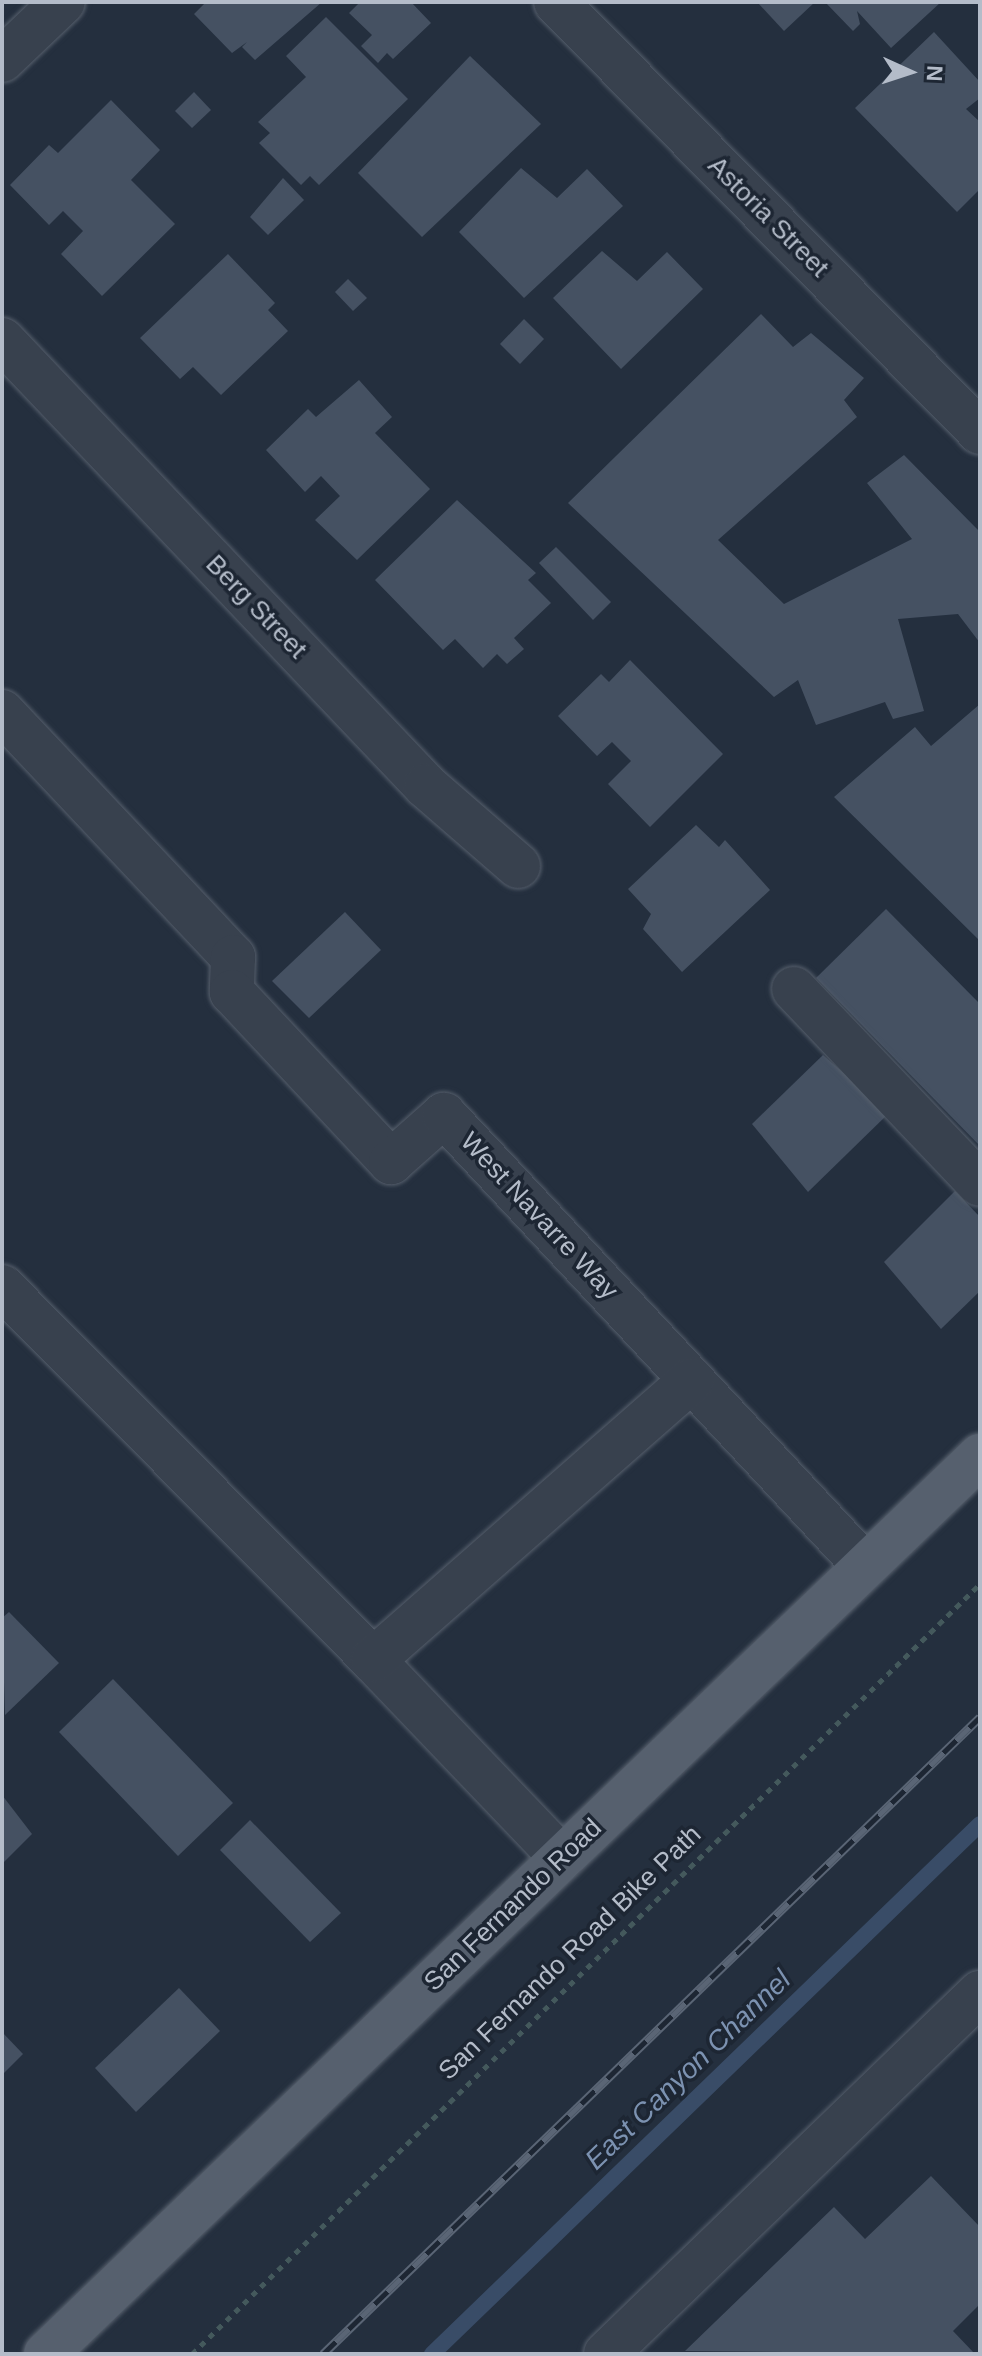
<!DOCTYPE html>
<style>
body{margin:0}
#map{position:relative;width:982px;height:2356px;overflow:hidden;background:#242f3e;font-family:Helvetica,sans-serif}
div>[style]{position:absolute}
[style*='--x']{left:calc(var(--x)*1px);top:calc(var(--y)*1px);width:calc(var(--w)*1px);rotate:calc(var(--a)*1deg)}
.stream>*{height:16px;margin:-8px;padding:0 8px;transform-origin:8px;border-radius:8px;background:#394c67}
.building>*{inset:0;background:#455162}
.path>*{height:5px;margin-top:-2.5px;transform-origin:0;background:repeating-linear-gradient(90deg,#44595c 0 6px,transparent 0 12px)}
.roads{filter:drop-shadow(0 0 2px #565f6c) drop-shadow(0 0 2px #565f6c)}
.minor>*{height:44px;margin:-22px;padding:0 22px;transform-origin:22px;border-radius:22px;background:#38414e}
.major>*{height:44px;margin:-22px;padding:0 22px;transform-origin:22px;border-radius:22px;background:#56606e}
.rail>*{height:9px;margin-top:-4.5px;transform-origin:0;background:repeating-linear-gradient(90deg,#1d2633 0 18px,#5a6575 0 36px);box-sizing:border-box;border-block:2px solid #5a6575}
span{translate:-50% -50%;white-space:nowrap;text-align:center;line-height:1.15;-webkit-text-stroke:7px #1d2633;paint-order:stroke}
.street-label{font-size:26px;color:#b4bcc9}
.water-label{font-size:28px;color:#7c92b1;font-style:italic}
.frame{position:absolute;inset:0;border:4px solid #b4bcc9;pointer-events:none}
.north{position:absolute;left:870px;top:32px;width:80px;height:80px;-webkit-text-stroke:6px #1d2633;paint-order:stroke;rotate:93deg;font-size:22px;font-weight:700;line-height:32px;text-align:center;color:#b4bcc9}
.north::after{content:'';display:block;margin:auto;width:28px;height:36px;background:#b4bcc9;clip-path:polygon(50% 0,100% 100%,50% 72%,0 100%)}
</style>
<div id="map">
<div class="stream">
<i style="--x:432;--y:2354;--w:762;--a:-44.04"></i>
</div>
<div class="building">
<i style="clip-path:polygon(206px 2px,322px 2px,255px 60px,242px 47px,247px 42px,232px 53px,194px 14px)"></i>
<i style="clip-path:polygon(360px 2px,411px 2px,431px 23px,393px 59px,387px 53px,378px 63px,361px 46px,372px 35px,349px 13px)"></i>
<i style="clip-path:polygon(757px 2px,815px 2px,784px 31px)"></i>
<i style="clip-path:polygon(825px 2px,941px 2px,891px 48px,857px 11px,860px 24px,853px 31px)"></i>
<i style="clip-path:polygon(326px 17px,408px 99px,319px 185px,310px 176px,301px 185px,259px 143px,270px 133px,258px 122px,306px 77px,286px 56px)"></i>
<i style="clip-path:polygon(934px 32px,980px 82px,980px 98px,966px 109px,980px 122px,980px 189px,957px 212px,855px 108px)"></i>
<i style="clip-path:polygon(470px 56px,541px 124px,422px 237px,358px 173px)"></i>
<i style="clip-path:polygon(194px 92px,211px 110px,192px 128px,175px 111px)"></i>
<i style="clip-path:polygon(111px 100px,160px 150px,131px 180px,175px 224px,102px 296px,61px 254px,83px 231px,63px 211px,49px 225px,10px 185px,49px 145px,58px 153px)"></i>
<i style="clip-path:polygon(521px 168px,557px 198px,587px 169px,623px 206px,524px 298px,459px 232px)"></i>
<i style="clip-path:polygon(283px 178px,304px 200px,268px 235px,250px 217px)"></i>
<i style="clip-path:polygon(602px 251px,637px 281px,667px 252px,703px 289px,621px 369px,553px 298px)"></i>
<i style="clip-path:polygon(228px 254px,275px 303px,268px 310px,288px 331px,221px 395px,193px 367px,180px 379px,140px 338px)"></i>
<i style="clip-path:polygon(348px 279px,367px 298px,353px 311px,335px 292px)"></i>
<i style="clip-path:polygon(761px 314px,793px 347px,811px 333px,864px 378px,844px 400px,857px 417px,718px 540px,784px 604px,912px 539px,867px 483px,904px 455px,980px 532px,980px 643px,958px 614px,898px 619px,924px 711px,893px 719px,885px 702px,816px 725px,798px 680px,774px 697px,568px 503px)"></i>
<i style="clip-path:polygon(524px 319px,544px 339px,520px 364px,500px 344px)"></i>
<i style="clip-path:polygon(359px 380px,392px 417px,375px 433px,430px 489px,357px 560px,315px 520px,340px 496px,321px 476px,305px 492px,266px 450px,308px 409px,316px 417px)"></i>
<i style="clip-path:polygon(457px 500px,536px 573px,528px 580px,551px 603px,514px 638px,524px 649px,507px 664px,497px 654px,483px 668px,455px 639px,443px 650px,375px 580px)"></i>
<i style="clip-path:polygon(556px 547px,611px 602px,593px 620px,539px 563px)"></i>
<i style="clip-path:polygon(630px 660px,723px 754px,650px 827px,608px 784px,631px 761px,612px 742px,597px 756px,558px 716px,601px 674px,609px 682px)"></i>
<i style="clip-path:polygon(980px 704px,980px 941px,834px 797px,915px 727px,931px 746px)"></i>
<i style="clip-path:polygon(696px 825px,719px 847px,725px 840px,770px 890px,682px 972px,643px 929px,651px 914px,628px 889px)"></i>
<i style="clip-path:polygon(886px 909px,980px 1004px,980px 1146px,816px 978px)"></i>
<i style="clip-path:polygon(345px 912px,381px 950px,309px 1018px,272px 981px)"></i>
<i style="clip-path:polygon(823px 1055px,889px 1113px,808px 1192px,752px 1124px)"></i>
<i style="clip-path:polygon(955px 1191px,980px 1217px,980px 1291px,941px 1329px,884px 1262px)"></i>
<i style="clip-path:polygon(9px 1612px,59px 1663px,5px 1715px,2px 1618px)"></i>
<i style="clip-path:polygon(113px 1679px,233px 1803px,178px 1856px,59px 1732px)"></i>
<i style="clip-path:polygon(2px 1795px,32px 1834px,2px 1864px)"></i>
<i style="clip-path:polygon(250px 1820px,341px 1913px,310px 1942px,220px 1850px)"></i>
<i style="clip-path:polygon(179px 1988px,220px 2031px,136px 2112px,95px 2068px)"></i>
<i style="clip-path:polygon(2px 2032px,23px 2054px,2px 2075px)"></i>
<i style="clip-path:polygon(931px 2176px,980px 2227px,980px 2304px,953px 2331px,975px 2354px,685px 2351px,834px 2207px,865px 2239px)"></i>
</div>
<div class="path">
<i style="--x:192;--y:2354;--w:1102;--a:-44.34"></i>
</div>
<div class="roads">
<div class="minor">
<i style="--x:556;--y:2;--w:604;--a:45.4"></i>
<i style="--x:2;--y:60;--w:84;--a:-43.6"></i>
<i style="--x:2;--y:340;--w:615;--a:46.45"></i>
<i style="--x:426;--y:786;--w:122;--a:41"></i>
<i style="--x:2;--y:712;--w:337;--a:46.7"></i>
<i style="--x:233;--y:957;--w:35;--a:92"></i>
<i style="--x:232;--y:992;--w:233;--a:46.9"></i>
<i style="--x:391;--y:1162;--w:71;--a:-41.6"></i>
<i style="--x:444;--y:1115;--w:617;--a:46.97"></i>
<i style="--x:794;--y:989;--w:269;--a:46.4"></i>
<i style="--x:2;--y:1287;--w:526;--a:45.15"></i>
<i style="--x:562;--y:1858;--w:274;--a:-133.7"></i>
<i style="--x:373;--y:1660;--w:424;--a:-41.3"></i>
<i style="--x:606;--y:2354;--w:520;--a:-43.99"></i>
</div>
<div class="major">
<i style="--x:46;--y:2354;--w:1296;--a:-43.87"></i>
</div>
</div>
<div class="rail">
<i style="--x:323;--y:2354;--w:915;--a:-44.11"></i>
</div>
<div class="street-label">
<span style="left:768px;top:217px;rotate:45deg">Astoria Street</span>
<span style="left:256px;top:607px;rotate:46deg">Berg Street</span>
<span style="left:539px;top:1216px;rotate:47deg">West Navarre Way</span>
<span style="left:513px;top:1905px;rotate:-44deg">San Fernando Road</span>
<span style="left:570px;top:1953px;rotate:-44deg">San Fernando Road Bike Path</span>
</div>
<div class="water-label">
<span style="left:688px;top:2070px;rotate:-44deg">East Canyon Channel</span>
</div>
<div class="frame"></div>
<div class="north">N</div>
</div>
